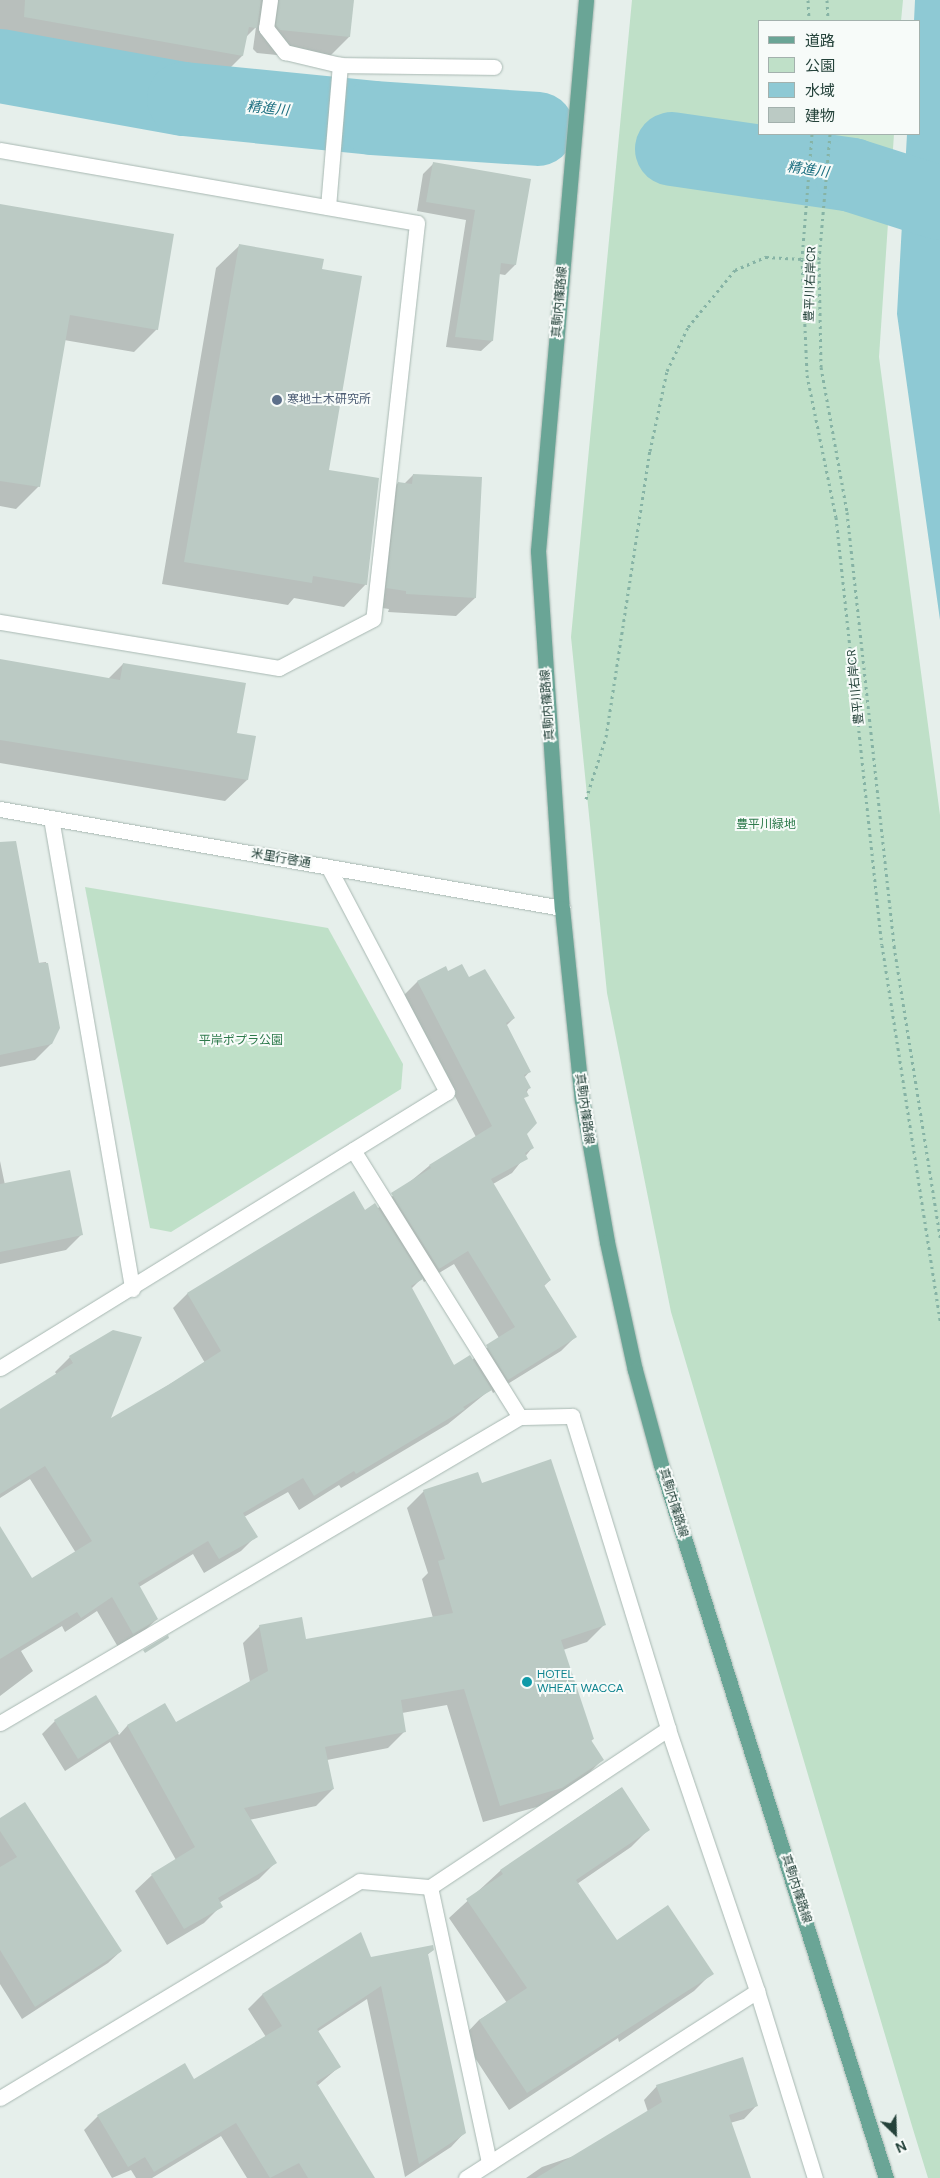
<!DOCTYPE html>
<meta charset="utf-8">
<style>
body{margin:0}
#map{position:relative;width:940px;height:2178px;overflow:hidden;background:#e6efeb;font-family:"DM Sans","Noto Sans JP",sans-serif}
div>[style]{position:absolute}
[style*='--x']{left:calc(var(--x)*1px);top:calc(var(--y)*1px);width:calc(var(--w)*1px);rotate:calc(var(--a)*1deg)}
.green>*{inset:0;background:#bfe0c8}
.water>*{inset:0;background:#8ec9d4}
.shadow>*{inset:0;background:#0003}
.river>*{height:74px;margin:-37px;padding:0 37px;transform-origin:37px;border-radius:37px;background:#8ec9d4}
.building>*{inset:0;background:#bbcac4}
.path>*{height:3px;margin-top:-1.5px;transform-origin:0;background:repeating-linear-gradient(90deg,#86b3a5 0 2.5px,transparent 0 6.5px)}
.roads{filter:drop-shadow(0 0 1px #a8b8b2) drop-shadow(0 0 1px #a8b8b2)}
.service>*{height:15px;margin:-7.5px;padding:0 7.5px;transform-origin:7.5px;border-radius:7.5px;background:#fff}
.minor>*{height:15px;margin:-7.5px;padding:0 7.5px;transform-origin:7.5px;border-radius:7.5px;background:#fff}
.tertiary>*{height:15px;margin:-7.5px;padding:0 7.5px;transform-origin:7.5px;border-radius:7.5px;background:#fff}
.primary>*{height:15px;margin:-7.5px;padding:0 7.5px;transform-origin:7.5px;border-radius:7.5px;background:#6aa596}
.dots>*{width:14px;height:14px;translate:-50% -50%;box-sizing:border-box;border:2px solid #f7fbf9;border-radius:50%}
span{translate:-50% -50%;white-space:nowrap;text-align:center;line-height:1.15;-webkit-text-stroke:4px #f7fbf9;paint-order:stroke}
.street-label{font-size:12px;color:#24423a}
.service-label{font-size:12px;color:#4e5e75}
.left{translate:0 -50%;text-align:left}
.park-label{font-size:12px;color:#2d7a4b}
.culture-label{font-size:12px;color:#0d838f}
.water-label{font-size:14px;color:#1c6f80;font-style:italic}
.legend{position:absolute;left:758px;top:20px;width:162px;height:115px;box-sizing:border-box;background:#f7fbf9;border:1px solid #a3b1ad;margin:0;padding:6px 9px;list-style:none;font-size:15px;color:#24423a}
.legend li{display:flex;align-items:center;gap:10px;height:25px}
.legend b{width:25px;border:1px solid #a3b1ad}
.north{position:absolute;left:870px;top:2108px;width:50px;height:50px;-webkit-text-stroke:4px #f7fbf9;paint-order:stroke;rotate:156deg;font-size:14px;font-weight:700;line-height:20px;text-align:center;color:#24423a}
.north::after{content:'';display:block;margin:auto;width:18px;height:22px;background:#24423a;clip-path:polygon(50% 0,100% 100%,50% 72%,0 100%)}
</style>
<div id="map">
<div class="green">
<i style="clip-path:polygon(632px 0,903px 0,901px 21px,759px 21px,759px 134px,894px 134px,879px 357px,940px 815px,940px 2178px,928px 2178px,912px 2126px,671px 1312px,607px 993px,571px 637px)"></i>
<i style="clip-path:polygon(85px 887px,328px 928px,403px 1064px,401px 1089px,171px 1232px,150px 1228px)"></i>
</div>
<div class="water">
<i style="clip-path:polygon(915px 0,940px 0,940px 620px,897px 314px,907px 134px,919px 134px,919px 21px,914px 21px)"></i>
</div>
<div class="shadow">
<i style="clip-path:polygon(0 0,353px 0,349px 37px,326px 60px,257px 53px,253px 49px,256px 27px,246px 37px,242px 56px,219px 79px,0 40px)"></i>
<i style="clip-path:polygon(434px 163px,530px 180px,515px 265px,505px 275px,499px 274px,492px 341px,481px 351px,446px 347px,466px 220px,417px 211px,423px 174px)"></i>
<i style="clip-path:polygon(0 206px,157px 329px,134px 352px,64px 340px,39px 486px,16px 509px,0 506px)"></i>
<i style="clip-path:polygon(239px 246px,321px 270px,328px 471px,366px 584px,344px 607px,294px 598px,288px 605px,162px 584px,216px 268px)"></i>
<i style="clip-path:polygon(413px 475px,475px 598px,456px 616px,388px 612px,389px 609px,368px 606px,380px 501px,398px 483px,404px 484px)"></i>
<i style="clip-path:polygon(0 660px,108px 679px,123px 664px,236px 734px,247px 780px,225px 801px,0 763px)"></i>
<i style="clip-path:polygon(0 886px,38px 963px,46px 962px,59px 1028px,51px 1044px,35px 1060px,0 1067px)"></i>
<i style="clip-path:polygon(evenodd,448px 972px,468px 979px,514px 1018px,506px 1026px,530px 1071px,524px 1078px,529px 1088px,523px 1099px,525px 1134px,532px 1148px,512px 1173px,493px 1184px,550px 1280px,544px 1286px,575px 1337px,561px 1351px,493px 1393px,491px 1389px,448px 1424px,341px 1488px,339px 1485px,299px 1510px,288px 1492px,244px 1517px,256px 1536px,241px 1551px,204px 1573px,193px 1554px,139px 1587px,157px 1619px,142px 1633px,118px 1647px,97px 1611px,65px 1632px,62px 1626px,21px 1651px,33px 1671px,0 1696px,0 1528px,32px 1580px,76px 1553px,30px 1479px,0 1498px,0 1411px,57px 1375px,55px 1372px,70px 1357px,109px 1421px,205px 1363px,173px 1308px,187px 1294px,354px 1192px,365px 1212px,377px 1209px,429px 1166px,476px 1137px,403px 996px,417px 982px,448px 972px,454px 1264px,499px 1338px,472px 1360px,454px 1366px,411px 1289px,422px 1278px,424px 1282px,454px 1264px)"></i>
<i style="clip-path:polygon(0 1161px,5px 1185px,82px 1234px,66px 1250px,0 1264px)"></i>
<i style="clip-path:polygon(481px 1484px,604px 1625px,587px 1642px,563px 1650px,593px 1739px,590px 1742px,602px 1760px,585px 1777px,544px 1805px,483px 1822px,447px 1705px,402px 1713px,405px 1731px,388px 1748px,327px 1760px,333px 1789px,316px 1806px,249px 1820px,275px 1863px,259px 1879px,219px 1903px,221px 1906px,204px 1923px,167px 1945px,135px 1891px,152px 1875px,176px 1860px,110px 1742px,65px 1771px,42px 1734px,55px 1721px,95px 1697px,119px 1735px,127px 1726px,165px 1705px,175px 1724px,250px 1682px,243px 1643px,260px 1626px,305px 1640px,433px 1618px,422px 1579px,428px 1573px,407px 1508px,424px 1491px)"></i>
<i style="clip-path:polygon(621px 1788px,649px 1829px,631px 1847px,577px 1884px,616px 1942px,712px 1973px,694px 1991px,619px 2042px,618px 2038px,509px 2110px,462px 2038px,479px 2020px,507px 2003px,449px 1918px,500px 1871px)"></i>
<i style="clip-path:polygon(0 1819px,121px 1951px,108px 1963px,22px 2019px,0 1984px)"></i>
<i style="clip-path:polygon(360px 1934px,370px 1959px,433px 1950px,427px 1955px,465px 2132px,451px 2147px,405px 2177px,367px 1999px,317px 2032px,339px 2067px,317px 2086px,374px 2178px,247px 2178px,221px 2136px,152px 2178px,136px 2178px,131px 2170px,112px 2178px,84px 2130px,98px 2116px,194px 2081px,266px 2037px,248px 2009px,262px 1995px)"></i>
<i style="clip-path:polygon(657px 2086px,757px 2105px,744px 2119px,730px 2123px,750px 2178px,526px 2178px,542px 2167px,577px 2155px,648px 2112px,644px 2100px)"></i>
</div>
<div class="river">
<i style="--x:0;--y:66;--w:187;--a:10.2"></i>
<i style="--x:184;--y:99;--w:190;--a:5.7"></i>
<i style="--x:373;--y:118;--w:165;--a:3.8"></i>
<i style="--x:672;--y:149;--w:182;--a:8.2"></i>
<i style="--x:852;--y:175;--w:92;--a:17.7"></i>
</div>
<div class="building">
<i style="clip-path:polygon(25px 0,261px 0,257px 28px,249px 27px,243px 56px,24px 17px)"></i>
<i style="clip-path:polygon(279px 0,354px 0,350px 37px,280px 30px,276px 25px)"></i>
<i style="clip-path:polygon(433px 162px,531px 179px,516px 265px,501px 263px,493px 341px,455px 337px,475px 210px,426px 202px)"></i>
<i style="clip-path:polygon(0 204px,174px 234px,158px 330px,70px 315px,40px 487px,0 481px)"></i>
<i style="clip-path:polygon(239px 244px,324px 259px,322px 269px,362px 276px,329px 470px,379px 478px,367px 585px,313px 576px,312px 583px,184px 562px)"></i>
<i style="clip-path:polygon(413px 474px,482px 477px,476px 598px,406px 594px,406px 591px,386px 588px,398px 482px,412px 484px)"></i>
<i style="clip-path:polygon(0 659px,120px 680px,123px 663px,246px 683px,237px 733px,256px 736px,248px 780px,0 740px)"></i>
<i style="clip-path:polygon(16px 841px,39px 963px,48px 963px,60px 1028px,52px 1044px,0 1055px,0 842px)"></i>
<i style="clip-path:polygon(462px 964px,469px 977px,485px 969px,515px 1018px,506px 1023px,531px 1072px,524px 1075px,531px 1088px,526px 1090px,529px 1096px,524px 1098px,537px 1123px,527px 1134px,534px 1148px,525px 1153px,528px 1159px,491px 1179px,551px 1280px,544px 1285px,577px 1337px,508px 1380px,486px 1345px,515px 1327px,468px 1251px,439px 1269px,391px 1193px,431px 1168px,429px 1165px,492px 1126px,417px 981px,446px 966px,448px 971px)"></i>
<i style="clip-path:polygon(70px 1170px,83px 1235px,0 1252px,0 1184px)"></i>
<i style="clip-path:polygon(354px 1191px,365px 1210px,375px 1203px,423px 1279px,411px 1286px,454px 1365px,470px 1355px,492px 1390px,463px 1407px,465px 1409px,356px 1474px,354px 1471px,314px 1496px,303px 1478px,243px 1513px,258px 1537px,219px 1559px,208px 1541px,138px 1583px,158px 1619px,133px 1634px,112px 1597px,81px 1618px,77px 1612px,0 1659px,0 1526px,32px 1578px,92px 1541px,45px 1466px,0 1494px,0 1409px,73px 1363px,69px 1356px,113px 1330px,142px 1337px,111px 1418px,168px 1385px,221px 1351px,187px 1293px)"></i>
<i style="clip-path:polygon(551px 1459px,606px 1625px,561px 1640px,594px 1739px,591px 1740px,604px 1760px,562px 1788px,500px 1806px,464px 1689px,401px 1700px,406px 1732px,325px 1747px,334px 1789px,244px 1808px,277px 1863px,218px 1898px,223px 1907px,184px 1929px,151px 1874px,195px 1847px,127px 1725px,165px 1703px,176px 1722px,268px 1671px,259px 1625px,302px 1617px,306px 1639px,453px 1613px,438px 1561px,445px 1559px,423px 1490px,478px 1472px,482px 1483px)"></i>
<i style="clip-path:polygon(168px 1635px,169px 1638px,145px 1653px,143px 1650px)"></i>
<i style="clip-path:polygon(96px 1695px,119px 1733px,78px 1759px,54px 1720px)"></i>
<i style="clip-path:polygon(622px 1787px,650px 1830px,576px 1880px,617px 1940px,668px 1905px,714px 1974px,527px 2093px,479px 2020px,527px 1988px,466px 1899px,503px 1874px,500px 1870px)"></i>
<i style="clip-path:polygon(25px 1802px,122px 1951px,35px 2007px,0 1950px,0 1867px,17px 1857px,0 1831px,0 1818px)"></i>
<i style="clip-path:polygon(361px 1932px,371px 1957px,433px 1945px,434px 1950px,428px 1954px,466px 2133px,419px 2164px,381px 1986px,317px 2029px,341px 2067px,316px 2082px,375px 2178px,308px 2178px,299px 2163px,270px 2178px,236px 2123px,154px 2172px,145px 2157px,128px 2167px,97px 2115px,185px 2063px,194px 2079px,282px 2026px,262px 1994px)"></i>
<i style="clip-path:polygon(743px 2057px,758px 2106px,729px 2115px,751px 2178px,536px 2178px,662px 2102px,656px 2085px)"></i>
</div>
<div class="path">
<i style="--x:808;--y:0;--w:21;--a:87"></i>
<i style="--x:827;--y:0;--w:21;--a:87"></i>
<i style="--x:812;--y:134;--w:125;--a:94.6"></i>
<i style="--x:802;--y:259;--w:116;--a:87.5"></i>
<i style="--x:807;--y:375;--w:145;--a:78.5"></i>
<i style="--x:836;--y:517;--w:430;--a:83.9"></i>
<i style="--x:882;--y:945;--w:380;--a:81.2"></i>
<i style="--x:830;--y:134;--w:127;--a:95"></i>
<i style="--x:819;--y:261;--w:106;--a:88.9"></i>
<i style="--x:821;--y:367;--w:147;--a:79.8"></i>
<i style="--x:847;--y:512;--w:437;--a:83.8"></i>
<i style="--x:894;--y:946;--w:295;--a:81"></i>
<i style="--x:586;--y:799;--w:65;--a:-72.1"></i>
<i style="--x:606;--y:737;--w:289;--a:-81.3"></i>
<i style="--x:650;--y:451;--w:82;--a:-78"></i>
<i style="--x:667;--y:371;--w:49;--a:-64.5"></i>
<i style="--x:688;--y:327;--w:74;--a:-50.5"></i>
<i style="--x:735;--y:270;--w:34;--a:-23"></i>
<i style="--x:766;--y:257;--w:36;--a:3"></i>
</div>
<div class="roads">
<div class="service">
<i style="--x:270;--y:0;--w:28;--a:98"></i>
<i style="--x:266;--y:28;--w:31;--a:52"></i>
<i style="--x:285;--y:52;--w:57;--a:13.3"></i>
<i style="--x:0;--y:150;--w:423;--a:9.9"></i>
<i style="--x:417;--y:223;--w:398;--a:96.3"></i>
<i style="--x:373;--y:619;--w:106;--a:152.5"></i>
<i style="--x:279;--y:668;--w:283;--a:-170.6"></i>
<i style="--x:328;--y:207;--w:143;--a:-85.2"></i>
<i style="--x:340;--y:65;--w:154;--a:0.7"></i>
</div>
<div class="minor">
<i style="--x:51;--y:818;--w:478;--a:80.2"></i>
<i style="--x:353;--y:1150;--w:315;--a:58"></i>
<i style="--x:0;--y:1368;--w:525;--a:-31.69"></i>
<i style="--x:447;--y:1092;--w:253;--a:-117.8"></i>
<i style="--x:0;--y:1723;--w:603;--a:-30.48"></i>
<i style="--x:520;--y:1417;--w:52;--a:-1.1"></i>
<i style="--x:572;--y:1416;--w:327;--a:72.9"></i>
<i style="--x:668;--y:1729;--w:277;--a:71.2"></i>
<i style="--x:757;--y:1991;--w:196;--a:72.8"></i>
<i style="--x:430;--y:1887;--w:282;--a:77.9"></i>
<i style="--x:0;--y:2098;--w:420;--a:-31.1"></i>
<i style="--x:360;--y:1881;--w:70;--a:4.9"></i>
<i style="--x:430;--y:1887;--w:286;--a:-33.6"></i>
<i style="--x:466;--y:2178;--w:346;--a:-32.7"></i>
</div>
<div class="tertiary">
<i style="--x:0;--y:809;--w:571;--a:9.99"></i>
</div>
<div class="primary">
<i style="--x:586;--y:0;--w:553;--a:94.98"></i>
<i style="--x:538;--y:551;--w:358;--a:86.2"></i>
<i style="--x:562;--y:908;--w:193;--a:84.1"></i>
<i style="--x:582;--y:1100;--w:144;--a:80"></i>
<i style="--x:607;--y:1242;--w:131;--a:77.7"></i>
<i style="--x:635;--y:1370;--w:98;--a:74.7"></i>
<i style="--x:661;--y:1465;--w:748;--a:72.49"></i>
</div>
</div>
<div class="dots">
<i style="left:277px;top:400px;background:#5c6f8a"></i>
<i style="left:527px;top:1682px;background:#0f9aa8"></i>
</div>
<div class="street-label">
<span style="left:811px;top:284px;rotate:-88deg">豊平川右岸CR</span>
<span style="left:560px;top:302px;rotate:-85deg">真駒内篠路線</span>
<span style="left:856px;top:687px;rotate:-96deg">豊平川右岸CR</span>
<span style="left:548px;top:705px;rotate:-94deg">真駒内篠路線</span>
<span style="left:281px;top:859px;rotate:10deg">米里行啓通</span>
<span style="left:584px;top:1109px;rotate:82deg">真駒内篠路線</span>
<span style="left:673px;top:1503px;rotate:73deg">真駒内篠路線</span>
<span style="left:796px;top:1889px;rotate:72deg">真駒内篠路線</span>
</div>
<div class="service-label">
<span class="left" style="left:287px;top:400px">寒地土木研究所</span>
</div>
<div class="park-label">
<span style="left:766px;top:825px">豊平川緑地</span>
<span style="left:241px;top:1041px">平岸ポプラ公園</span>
</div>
<div class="culture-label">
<span class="left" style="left:537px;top:1682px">HOTEL<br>WHEAT WACCA</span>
</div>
<div class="water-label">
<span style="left:268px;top:108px;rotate:6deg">精進川</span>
<span style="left:808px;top:169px;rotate:8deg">精進川</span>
</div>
<ul class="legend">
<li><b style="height:6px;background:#6aa596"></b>道路</li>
<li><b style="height:14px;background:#bfe0c8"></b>公園</li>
<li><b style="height:14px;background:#8ec9d4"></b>水域</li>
<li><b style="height:14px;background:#bbcac4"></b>建物</li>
</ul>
<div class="north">N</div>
</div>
